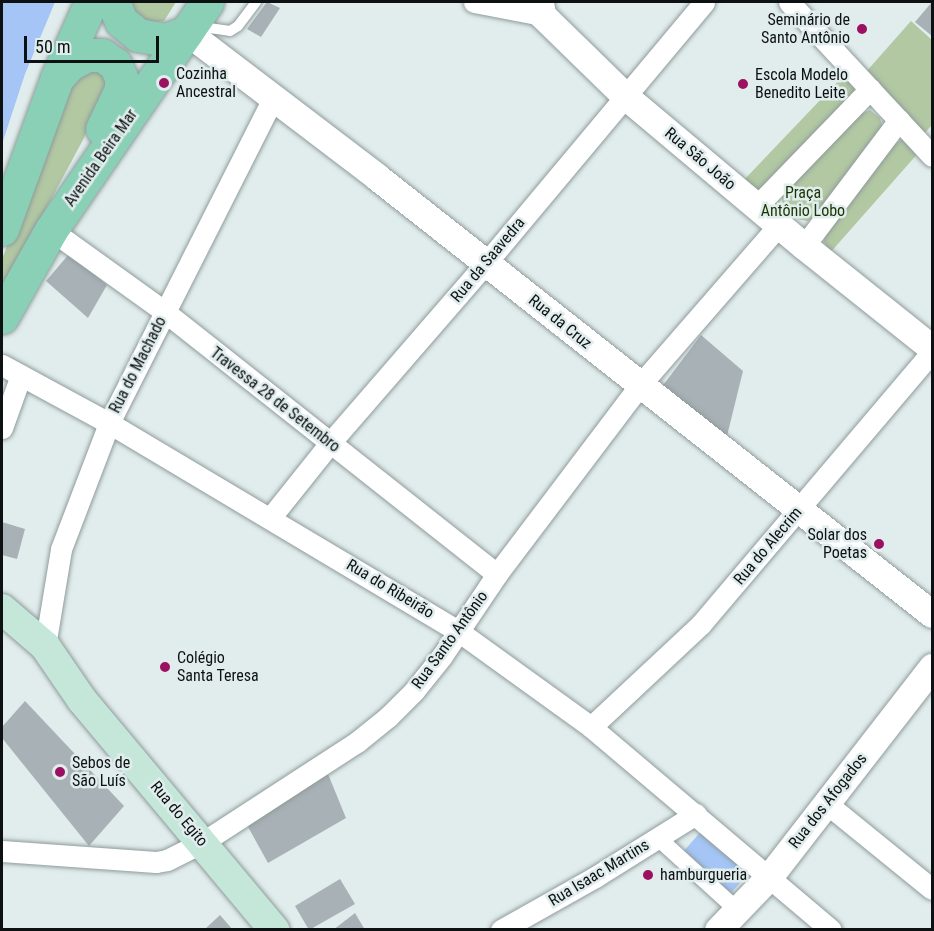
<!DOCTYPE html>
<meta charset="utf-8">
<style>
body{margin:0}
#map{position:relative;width:934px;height:931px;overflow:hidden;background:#e1eded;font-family:"Roboto Condensed",sans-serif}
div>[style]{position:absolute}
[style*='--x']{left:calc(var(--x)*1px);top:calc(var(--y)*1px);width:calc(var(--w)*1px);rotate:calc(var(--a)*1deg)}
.green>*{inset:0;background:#b1c8a3}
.water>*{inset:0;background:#a4c5f5}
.building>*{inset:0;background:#a7b1b6}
.roads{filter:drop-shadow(0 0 2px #909b9b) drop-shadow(0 0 2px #909b9b)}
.service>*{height:10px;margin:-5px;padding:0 5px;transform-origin:5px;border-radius:5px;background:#fff}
.pedestrian>*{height:16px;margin:-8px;padding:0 8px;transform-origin:8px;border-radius:8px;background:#fff}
.minor>*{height:21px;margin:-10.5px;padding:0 10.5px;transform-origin:10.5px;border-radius:10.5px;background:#fff}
.tertiary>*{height:27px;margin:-13.5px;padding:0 13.5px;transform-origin:13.5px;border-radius:13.5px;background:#fff}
.secondary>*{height:30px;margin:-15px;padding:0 15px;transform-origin:15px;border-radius:15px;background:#c4e7da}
.primary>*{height:33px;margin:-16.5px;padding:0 16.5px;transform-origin:16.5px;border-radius:16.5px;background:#89d0b6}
.dots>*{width:16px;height:16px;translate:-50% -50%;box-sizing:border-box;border:3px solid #e1eded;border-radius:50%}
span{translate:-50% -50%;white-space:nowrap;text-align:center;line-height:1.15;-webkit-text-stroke:5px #e1eded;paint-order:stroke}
.poi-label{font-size:16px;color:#0d1111}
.right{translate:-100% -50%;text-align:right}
.left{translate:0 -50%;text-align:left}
.street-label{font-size:16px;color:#0d1111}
.park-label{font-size:16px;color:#1a3600}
.frame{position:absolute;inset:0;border:3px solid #0d1111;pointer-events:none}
.scale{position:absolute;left:24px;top:36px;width:135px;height:27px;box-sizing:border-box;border:3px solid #0d1111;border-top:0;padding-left:8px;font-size:18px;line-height:21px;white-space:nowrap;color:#0d1111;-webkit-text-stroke:4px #e1eded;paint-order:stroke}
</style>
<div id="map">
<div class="green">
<i style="clip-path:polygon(123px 2px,176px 2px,164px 21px,146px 23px)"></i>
<i style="clip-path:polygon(911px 21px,932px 40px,932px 125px,923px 135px,865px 73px)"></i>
<i style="clip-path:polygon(95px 67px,106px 77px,106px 91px,84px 138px,2px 291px,2px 259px,67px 92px,76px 76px)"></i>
<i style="clip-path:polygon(846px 73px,854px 85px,854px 91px,765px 188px,756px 192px,742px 182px)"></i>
<i style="clip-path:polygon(870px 110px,880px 118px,883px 128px,816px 216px,808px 221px,789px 218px,783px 211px,782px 197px,856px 116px)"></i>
<i style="clip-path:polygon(904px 139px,920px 151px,829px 254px,824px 241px,825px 232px,892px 145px)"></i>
</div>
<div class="water">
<i style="clip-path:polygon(2px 2px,55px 2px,25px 74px,2px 144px)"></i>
<i style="clip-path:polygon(704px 828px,752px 869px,731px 893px,683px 852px)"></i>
</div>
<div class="building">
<i style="clip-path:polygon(267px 2px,280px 8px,261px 37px,247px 29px)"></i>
<i style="clip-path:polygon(932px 2px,932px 36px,915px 22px)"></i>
<i style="clip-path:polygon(69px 254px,107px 285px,88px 318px,46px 281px)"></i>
<i style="clip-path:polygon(701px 335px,743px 371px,726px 440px,661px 388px)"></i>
<i style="clip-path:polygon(2px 522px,25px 529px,17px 559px,2px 555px)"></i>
<i style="clip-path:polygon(25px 701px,124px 806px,89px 846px,2px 738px,2px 727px)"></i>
<i style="clip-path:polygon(328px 774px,346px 818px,268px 863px,247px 825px)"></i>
<i style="clip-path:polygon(340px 879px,355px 904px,309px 930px,295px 906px)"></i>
<i style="clip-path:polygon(355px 913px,365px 930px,333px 930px)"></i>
<i style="clip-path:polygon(220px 915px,233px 930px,204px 930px)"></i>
</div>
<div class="roads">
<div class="service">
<i style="--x:195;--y:26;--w:35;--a:8"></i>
<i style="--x:230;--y:31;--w:9;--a:-32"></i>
<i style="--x:238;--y:26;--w:30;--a:-53"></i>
</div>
<div class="pedestrian">
<i style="--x:658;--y:838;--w:107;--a:42.3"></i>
</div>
<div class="minor">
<i style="--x:474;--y:2;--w:69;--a:10.8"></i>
<i style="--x:789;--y:2;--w:210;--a:47.1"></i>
<i style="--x:757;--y:206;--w:163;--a:-46"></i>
<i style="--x:51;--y:230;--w:140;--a:35.7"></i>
<i style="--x:165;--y:312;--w:423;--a:38.3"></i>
<i style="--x:804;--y:246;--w:158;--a:-53"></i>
<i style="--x:2;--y:365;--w:122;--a:28.5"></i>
<i style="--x:109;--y:423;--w:406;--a:30.8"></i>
<i style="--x:458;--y:631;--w:164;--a:35.8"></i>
<i style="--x:591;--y:727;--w:314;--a:40.2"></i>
<i style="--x:2;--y:428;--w:56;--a:-70.3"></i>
<i style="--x:271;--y:517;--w:95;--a:-51.4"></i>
<i style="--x:330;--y:443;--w:238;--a:-49.1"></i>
<i style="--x:486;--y:263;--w:340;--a:-50.1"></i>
<i style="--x:45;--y:646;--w:98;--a:-80.6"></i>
<i style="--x:61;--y:549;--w:135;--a:-69.1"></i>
<i style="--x:109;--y:423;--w:364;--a:-63.2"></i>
<i style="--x:591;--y:727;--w:151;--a:-43.1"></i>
<i style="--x:701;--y:624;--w:357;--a:-49.7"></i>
<i style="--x:826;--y:803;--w:136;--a:39.1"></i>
<i style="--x:2;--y:851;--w:154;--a:4.1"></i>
<i style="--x:156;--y:862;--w:11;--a:-10"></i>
<i style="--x:167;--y:860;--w:40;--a:-26.6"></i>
<i style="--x:203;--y:842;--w:184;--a:-33"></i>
<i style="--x:357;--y:742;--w:40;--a:-39"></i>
<i style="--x:388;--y:717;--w:37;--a:-45"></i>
<i style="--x:414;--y:691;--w:45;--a:-51.3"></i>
<i style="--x:442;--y:656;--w:99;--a:-56.1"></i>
<i style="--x:497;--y:574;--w:236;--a:-52.9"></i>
<i style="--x:639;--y:386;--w:213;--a:-49"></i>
<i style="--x:501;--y:930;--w:108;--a:-29.4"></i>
<i style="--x:595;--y:877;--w:119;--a:-32"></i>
</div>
<div class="tertiary">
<i style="--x:540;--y:2;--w:13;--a:81"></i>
<i style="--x:542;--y:15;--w:116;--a:44.3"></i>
<i style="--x:625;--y:96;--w:234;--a:40"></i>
<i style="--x:804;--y:246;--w:164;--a:38.6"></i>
<i style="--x:187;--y:32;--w:239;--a:37.3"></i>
<i style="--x:377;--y:177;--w:706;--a:38.22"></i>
<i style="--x:718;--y:930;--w:74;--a:-46.1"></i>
<i style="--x:769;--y:877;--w:266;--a:-52.2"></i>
</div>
<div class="secondary">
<i style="--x:2;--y:609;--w:57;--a:40.7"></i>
<i style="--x:45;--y:646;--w:65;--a:55.6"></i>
<i style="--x:82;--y:700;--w:300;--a:50.1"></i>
</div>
<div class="primary">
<i style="--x:113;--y:2;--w:21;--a:67"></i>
<i style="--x:121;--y:21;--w:22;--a:39"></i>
<i style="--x:138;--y:35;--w:27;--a:10"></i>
<i style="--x:165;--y:40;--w:23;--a:-20"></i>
<i style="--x:57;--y:78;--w:19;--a:-47"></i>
<i style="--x:70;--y:64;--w:19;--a:-28"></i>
<i style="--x:87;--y:55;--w:15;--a:0"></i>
<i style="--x:102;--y:55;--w:16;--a:35"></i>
<i style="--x:115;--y:64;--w:14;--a:65"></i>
<i style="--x:121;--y:77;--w:12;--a:90"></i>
<i style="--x:121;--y:89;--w:44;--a:115.4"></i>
<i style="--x:2;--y:229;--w:161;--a:-70"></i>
<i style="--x:57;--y:78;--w:83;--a:-65.9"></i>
<i style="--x:2;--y:317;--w:100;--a:-60.6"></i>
<i style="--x:51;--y:230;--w:276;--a:-55.6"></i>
</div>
</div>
<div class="dots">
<i style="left:862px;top:29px;background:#9b1061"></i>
<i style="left:164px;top:83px;background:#9b1061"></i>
<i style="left:743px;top:84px;background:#9b1061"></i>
<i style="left:879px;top:544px;background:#9b1061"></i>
<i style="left:165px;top:667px;background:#9b1061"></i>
<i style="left:60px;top:772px;background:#9b1061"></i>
<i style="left:648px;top:875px;background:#9b1061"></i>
</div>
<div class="poi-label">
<span class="right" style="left:850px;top:29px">Seminário de<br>Santo Antônio</span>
<span class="left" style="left:176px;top:83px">Cozinha<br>Ancestral</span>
<span class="left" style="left:755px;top:84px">Escola Modelo<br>Benedito Leite</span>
<span class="right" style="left:867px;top:544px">Solar dos<br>Poetas</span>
<span class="left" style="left:177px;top:667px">Colégio<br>Santa Teresa</span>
<span class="left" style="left:72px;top:772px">Sebos de<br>São Luís</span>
<span class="left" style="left:660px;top:875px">hamburgueria</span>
</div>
<div class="street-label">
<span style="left:101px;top:158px;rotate:-55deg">Avenida Beira Mar</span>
<span style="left:700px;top:159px;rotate:40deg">Rua São João</span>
<span style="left:488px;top:260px;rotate:-50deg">Rua da Saavedra</span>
<span style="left:560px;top:322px;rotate:39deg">Rua da Cruz</span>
<span style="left:138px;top:365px;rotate:-63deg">Rua do Machado</span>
<span style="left:275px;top:400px;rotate:38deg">Travessa 28 de Setembro</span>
<span style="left:768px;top:546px;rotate:-50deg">Rua do Alecrim</span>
<span style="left:390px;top:589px;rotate:31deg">Rua do Ribeirão</span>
<span style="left:450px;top:640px;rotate:-54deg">Rua Santo Antônio</span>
<span style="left:828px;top:801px;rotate:-52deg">Rua dos Afogados</span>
<span style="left:179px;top:814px;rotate:50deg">Rua do Egito</span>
<span style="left:599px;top:873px;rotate:-31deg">Rua Isaac Martins</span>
</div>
<div class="park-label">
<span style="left:803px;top:202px">Praça<br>Antônio Lobo</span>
</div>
<div class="frame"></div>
<div class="scale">50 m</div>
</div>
